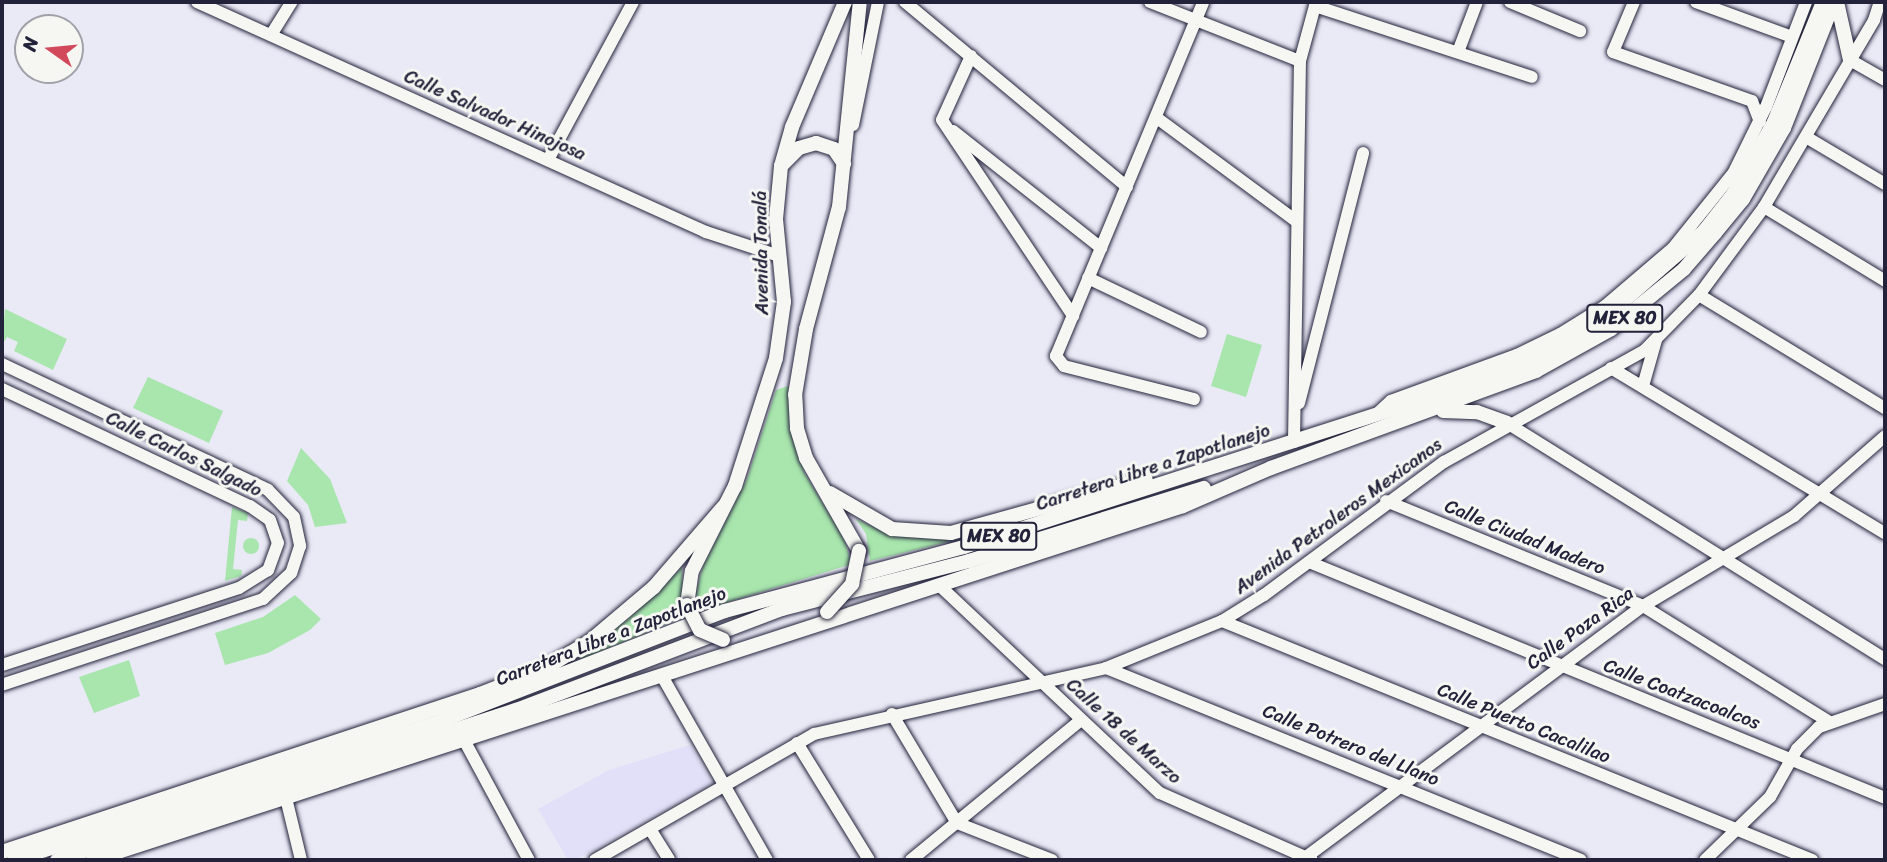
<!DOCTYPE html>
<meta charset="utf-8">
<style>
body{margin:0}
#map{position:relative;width:1887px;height:862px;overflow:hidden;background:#eae9f6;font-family:Sriracha,sans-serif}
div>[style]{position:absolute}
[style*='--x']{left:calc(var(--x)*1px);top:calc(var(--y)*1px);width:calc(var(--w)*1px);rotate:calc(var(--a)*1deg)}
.built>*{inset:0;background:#e1e0f8}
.green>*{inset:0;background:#a8e6ad}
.round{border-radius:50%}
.roads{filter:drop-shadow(0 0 2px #22223b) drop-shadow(0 0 2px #22223b)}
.minor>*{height:12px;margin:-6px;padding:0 6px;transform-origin:6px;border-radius:6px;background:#f6f6f2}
.major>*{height:14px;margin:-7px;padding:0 7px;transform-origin:7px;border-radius:7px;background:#f6f6f2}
.bridges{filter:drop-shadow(0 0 2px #22223b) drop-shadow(0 0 2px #22223b)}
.major-bridge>*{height:14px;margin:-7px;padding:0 7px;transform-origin:7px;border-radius:7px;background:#f6f6f2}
span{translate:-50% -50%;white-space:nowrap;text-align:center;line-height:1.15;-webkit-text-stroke:6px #f6f6f2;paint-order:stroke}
.shield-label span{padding:2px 5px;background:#f6f6f2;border:2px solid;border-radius:5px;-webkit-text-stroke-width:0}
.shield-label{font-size:18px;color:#22223b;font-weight:700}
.street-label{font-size:19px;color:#22223b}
.frame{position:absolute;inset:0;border:4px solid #22223b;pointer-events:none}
.north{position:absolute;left:14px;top:14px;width:70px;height:70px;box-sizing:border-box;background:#f6f6f2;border:2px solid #a1a1a9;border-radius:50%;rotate:285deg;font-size:19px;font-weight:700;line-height:28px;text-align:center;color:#22223b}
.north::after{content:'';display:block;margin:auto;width:24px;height:32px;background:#d1495b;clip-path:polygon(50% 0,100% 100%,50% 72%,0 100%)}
</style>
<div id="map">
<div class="built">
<i style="clip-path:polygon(690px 745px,712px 783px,576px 860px,568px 860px,538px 809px,609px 770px)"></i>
</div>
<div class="green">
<i style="clip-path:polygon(5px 309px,67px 339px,53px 370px,14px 351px,18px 342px,7px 337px,2px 345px)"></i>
<i style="clip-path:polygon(1227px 334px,1262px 345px,1246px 397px,1211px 386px)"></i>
<i style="clip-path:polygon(148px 377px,223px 411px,209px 443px,133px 408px)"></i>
<i style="clip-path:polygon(788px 386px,792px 432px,804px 472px,844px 539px,852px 564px,699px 611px,696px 592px,703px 566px,747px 479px,776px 390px)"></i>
<i style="clip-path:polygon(301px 448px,330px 479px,347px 523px,315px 527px,308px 505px,287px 481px)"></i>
<i style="clip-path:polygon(232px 507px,248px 513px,247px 521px,238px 520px,233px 569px,242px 570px,241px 576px,225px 581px)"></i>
<i style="clip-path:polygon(856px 519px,889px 534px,947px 538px,948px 542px,870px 561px,866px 534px)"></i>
<i class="round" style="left:243px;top:538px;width:16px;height:16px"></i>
<i style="clip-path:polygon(682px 567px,683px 617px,580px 660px,578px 655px,628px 619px)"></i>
<i style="clip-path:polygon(295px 595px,321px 619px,310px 630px,268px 653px,225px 665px,215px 633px,263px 617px)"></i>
<i style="clip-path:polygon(129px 660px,140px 696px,94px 713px,79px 677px)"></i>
</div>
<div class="roads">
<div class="minor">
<i style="--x:197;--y:2;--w:559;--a:24.32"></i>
<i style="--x:706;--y:232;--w:77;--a:18.2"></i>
<i style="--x:905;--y:2;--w:289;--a:39.8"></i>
<i style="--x:1150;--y:2;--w:161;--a:21.5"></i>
<i style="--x:1510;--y:2;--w:76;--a:22.5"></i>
<i style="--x:1634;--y:2;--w:54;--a:112.8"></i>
<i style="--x:1613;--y:52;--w:147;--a:19.4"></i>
<i style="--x:1752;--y:101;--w:22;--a:69"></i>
<i style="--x:1696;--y:2;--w:102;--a:20"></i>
<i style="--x:1315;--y:6;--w:228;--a:18.1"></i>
<i style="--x:271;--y:35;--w:39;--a:-58"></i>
<i style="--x:1458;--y:52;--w:53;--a:-69.2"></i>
<i style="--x:971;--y:56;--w:70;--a:114.4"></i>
<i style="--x:942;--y:120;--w:236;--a:56.2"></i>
<i style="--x:1850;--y:60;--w:40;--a:29.7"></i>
<i style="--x:1157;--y:118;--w:172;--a:36.5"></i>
<i style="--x:853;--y:125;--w:126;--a:-78.5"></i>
<i style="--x:953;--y:131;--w:189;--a:38.3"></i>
<i style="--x:1806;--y:137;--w:92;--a:30.7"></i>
<i style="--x:548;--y:160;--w:179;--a:-61.7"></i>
<i style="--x:1764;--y:207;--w:142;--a:31.4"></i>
<i style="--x:1088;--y:278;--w:125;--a:25.5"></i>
<i style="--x:1699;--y:295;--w:218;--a:31.3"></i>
<i style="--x:2;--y:364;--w:294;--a:25.3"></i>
<i style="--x:268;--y:490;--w:37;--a:46"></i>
<i style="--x:294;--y:517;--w:30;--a:78"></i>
<i style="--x:300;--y:546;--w:28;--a:108"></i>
<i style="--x:291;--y:573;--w:38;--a:137"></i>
<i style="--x:263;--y:599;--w:275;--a:161.8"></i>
<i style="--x:1611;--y:368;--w:320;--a:31.1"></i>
<i style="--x:1643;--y:386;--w:48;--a:-74.2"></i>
<i style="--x:2;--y:389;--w:274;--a:25.3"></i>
<i style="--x:250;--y:506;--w:24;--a:35"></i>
<i style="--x:270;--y:520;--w:24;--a:71"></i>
<i style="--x:278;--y:543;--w:29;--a:110"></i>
<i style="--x:268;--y:570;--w:34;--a:148"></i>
<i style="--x:239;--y:588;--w:249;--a:162"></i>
<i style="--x:1194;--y:399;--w:134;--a:-165.8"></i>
<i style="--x:1064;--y:366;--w:13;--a:-129"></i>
<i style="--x:1056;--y:356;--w:383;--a:-67.4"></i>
<i style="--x:1299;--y:403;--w:258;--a:-75.6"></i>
<i style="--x:1378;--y:413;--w:18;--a:-43"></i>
<i style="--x:1391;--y:401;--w:134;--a:-20.1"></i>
<i style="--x:1517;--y:355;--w:48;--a:-26"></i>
<i style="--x:1560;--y:334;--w:53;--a:-31.9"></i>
<i style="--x:1605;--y:306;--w:89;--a:-40.5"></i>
<i style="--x:1673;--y:248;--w:97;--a:-51.2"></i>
<i style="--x:1734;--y:172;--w:72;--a:-63.8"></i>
<i style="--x:1766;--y:107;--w:112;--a:-69.1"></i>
<i style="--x:1507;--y:423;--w:446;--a:32"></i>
<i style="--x:1294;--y:442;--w:381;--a:-89.1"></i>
<i style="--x:1300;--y:61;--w:61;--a:-74.8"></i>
<i style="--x:1386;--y:501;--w:278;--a:22.2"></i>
<i style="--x:1643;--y:606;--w:218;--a:31.9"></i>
<i style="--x:1309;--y:562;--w:622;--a:22.28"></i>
<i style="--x:940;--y:586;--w:302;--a:43.3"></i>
<i style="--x:1160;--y:793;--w:166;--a:23.8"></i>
<i style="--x:1222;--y:621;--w:637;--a:22.05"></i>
<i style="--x:1106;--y:668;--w:512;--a:22.01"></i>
<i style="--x:662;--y:676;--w:212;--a:60.3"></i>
<i style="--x:892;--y:714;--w:127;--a:59.2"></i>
<i style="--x:957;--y:823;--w:102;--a:21.3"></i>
<i style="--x:464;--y:740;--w:136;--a:61.6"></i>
<i style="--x:797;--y:743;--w:137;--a:58.4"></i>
<i style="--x:286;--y:798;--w:64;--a:76.4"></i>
<i style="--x:650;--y:829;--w:36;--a:58"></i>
<i style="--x:595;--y:860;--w:253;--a:-29.9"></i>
<i style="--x:814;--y:734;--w:299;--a:-12.7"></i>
<i style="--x:1106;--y:668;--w:125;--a:-22.1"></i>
<i style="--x:1222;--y:621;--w:49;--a:-31.8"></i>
<i style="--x:1264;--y:595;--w:224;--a:-36.5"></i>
<i style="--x:1444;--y:462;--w:230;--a:-29.1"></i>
<i style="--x:1645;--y:350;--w:77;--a:-45.5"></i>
<i style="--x:1699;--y:295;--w:109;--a:-53.5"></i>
<i style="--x:1764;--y:207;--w:217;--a:-59.5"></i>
<i style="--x:1874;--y:20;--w:19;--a:-72"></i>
<i style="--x:911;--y:860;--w:220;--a:-39.5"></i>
<i style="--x:1302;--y:860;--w:425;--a:-36.7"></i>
<i style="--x:1643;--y:606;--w:176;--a:-30.8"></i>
<i style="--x:1794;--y:516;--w:121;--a:-41.3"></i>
<i style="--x:1705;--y:860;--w:91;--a:-44.1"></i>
<i style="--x:1770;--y:797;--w:55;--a:-60.6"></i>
<i style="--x:1797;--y:749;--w:31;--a:-45"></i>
<i style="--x:1819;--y:727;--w:70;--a:-19.2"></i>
</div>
<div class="major">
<i style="--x:1837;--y:2;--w:59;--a:77.4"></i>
<i style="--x:781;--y:166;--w:25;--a:-45"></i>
<i style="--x:799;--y:148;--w:18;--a:-16"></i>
<i style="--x:816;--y:143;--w:19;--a:18"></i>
<i style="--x:834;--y:149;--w:18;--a:56"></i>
<i style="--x:1443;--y:411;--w:34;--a:2"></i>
<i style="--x:1477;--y:412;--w:32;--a:20"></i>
<i style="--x:830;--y:493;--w:72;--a:30.1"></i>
<i style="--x:892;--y:529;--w:59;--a:3.9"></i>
<i style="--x:951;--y:533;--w:202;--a:-15.5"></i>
<i style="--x:859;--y:551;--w:107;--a:-119.7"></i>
<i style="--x:806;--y:458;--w:31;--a:-107"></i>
<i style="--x:797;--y:428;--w:33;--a:-93"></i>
<i style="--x:795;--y:395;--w:67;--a:-80.5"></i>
<i style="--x:806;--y:329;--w:126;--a:-74.9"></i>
<i style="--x:839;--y:207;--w:206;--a:-84.2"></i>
<i style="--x:687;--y:605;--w:34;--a:-82"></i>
<i style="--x:692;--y:571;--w:95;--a:-63.2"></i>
<i style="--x:735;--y:486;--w:134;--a:-72.2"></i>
<i style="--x:776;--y:358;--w:57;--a:-81.9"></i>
<i style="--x:784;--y:302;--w:83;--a:-95.5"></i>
<i style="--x:776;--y:219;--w:53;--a:-84.6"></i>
<i style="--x:781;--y:166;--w:41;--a:-74.2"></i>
<i style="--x:792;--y:127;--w:136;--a:-67"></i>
<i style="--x:2;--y:852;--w:503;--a:-18.29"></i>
<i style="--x:480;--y:694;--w:69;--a:-21.3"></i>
<i style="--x:544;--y:669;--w:54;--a:-31.3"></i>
<i style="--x:590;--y:641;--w:84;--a:-40.2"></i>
<i style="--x:654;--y:587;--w:106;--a:-49.2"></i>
<i style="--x:14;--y:860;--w:449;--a:-18"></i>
<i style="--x:441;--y:721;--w:305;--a:-21.2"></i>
<i style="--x:725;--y:611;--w:247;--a:-15"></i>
<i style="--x:964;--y:547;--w:488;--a:-17.8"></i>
<i style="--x:1429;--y:398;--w:111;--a:-20.6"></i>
<i style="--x:1533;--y:359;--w:72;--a:-28.4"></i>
<i style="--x:1596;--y:325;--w:143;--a:-41"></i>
<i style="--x:1704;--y:231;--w:48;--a:-51.7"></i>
<i style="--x:1734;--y:193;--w:81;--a:-60.6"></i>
<i style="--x:1774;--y:122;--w:130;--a:-67.8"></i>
<i style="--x:57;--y:860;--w:483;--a:-18.1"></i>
<i style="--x:516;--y:710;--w:285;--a:-20.8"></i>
<i style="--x:782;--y:609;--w:193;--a:-14.4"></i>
<i style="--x:969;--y:561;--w:246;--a:-17.3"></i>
<i style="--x:93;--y:860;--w:1146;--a:-17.99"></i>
<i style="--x:1183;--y:506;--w:96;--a:-23.4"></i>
<i style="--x:1271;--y:468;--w:282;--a:-20.1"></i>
<i style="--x:1536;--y:371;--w:86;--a:-29.2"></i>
<i style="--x:1611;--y:329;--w:94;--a:-39.4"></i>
<i style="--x:1684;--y:269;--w:48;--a:-49.3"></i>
<i style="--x:1715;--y:233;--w:44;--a:-50.5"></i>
<i style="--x:1743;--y:199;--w:82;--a:-60"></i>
<i style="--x:1784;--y:128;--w:136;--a:-68.4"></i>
</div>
</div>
<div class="bridges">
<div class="major-bridge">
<i style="--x:687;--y:605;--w:28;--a:63"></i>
<i style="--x:700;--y:630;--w:25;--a:23"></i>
<i style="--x:827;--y:612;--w:38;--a:-48"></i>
<i style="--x:852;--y:584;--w:34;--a:-78"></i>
</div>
</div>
<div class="shield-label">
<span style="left:1625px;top:318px">MEX 80</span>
<span style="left:999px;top:536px">MEX 80</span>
</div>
<div class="street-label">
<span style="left:495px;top:115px;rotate:24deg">Calle Salvador Hinojosa</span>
<span style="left:761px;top:253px;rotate:-91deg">Avenida Tonalá</span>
<span style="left:184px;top:454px;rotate:26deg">Calle Carlos Salgado</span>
<span style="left:1153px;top:467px;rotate:-18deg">Carretera Libre a Zapotlanejo</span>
<span style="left:1338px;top:516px;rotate:-36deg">Avenida Petroleros Mexicanos</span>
<span style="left:1525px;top:537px;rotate:22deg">Calle Ciudad Madero</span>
<span style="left:1580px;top:628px;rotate:-36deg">Calle Poza Rica</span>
<span style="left:611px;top:636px;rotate:-21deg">Carretera Libre a Zapotlanejo</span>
<span style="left:1682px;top:694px;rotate:21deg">Calle Coatzacoalcos</span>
<span style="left:1524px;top:723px;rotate:22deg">Calle Puerto Cacalilao</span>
<span style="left:1124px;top:731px;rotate:42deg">Calle 18 de Marzo</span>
<span style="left:1351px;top:745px;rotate:22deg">Calle Potrero del Llano</span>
</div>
<div class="frame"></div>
<div class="north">N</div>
</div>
